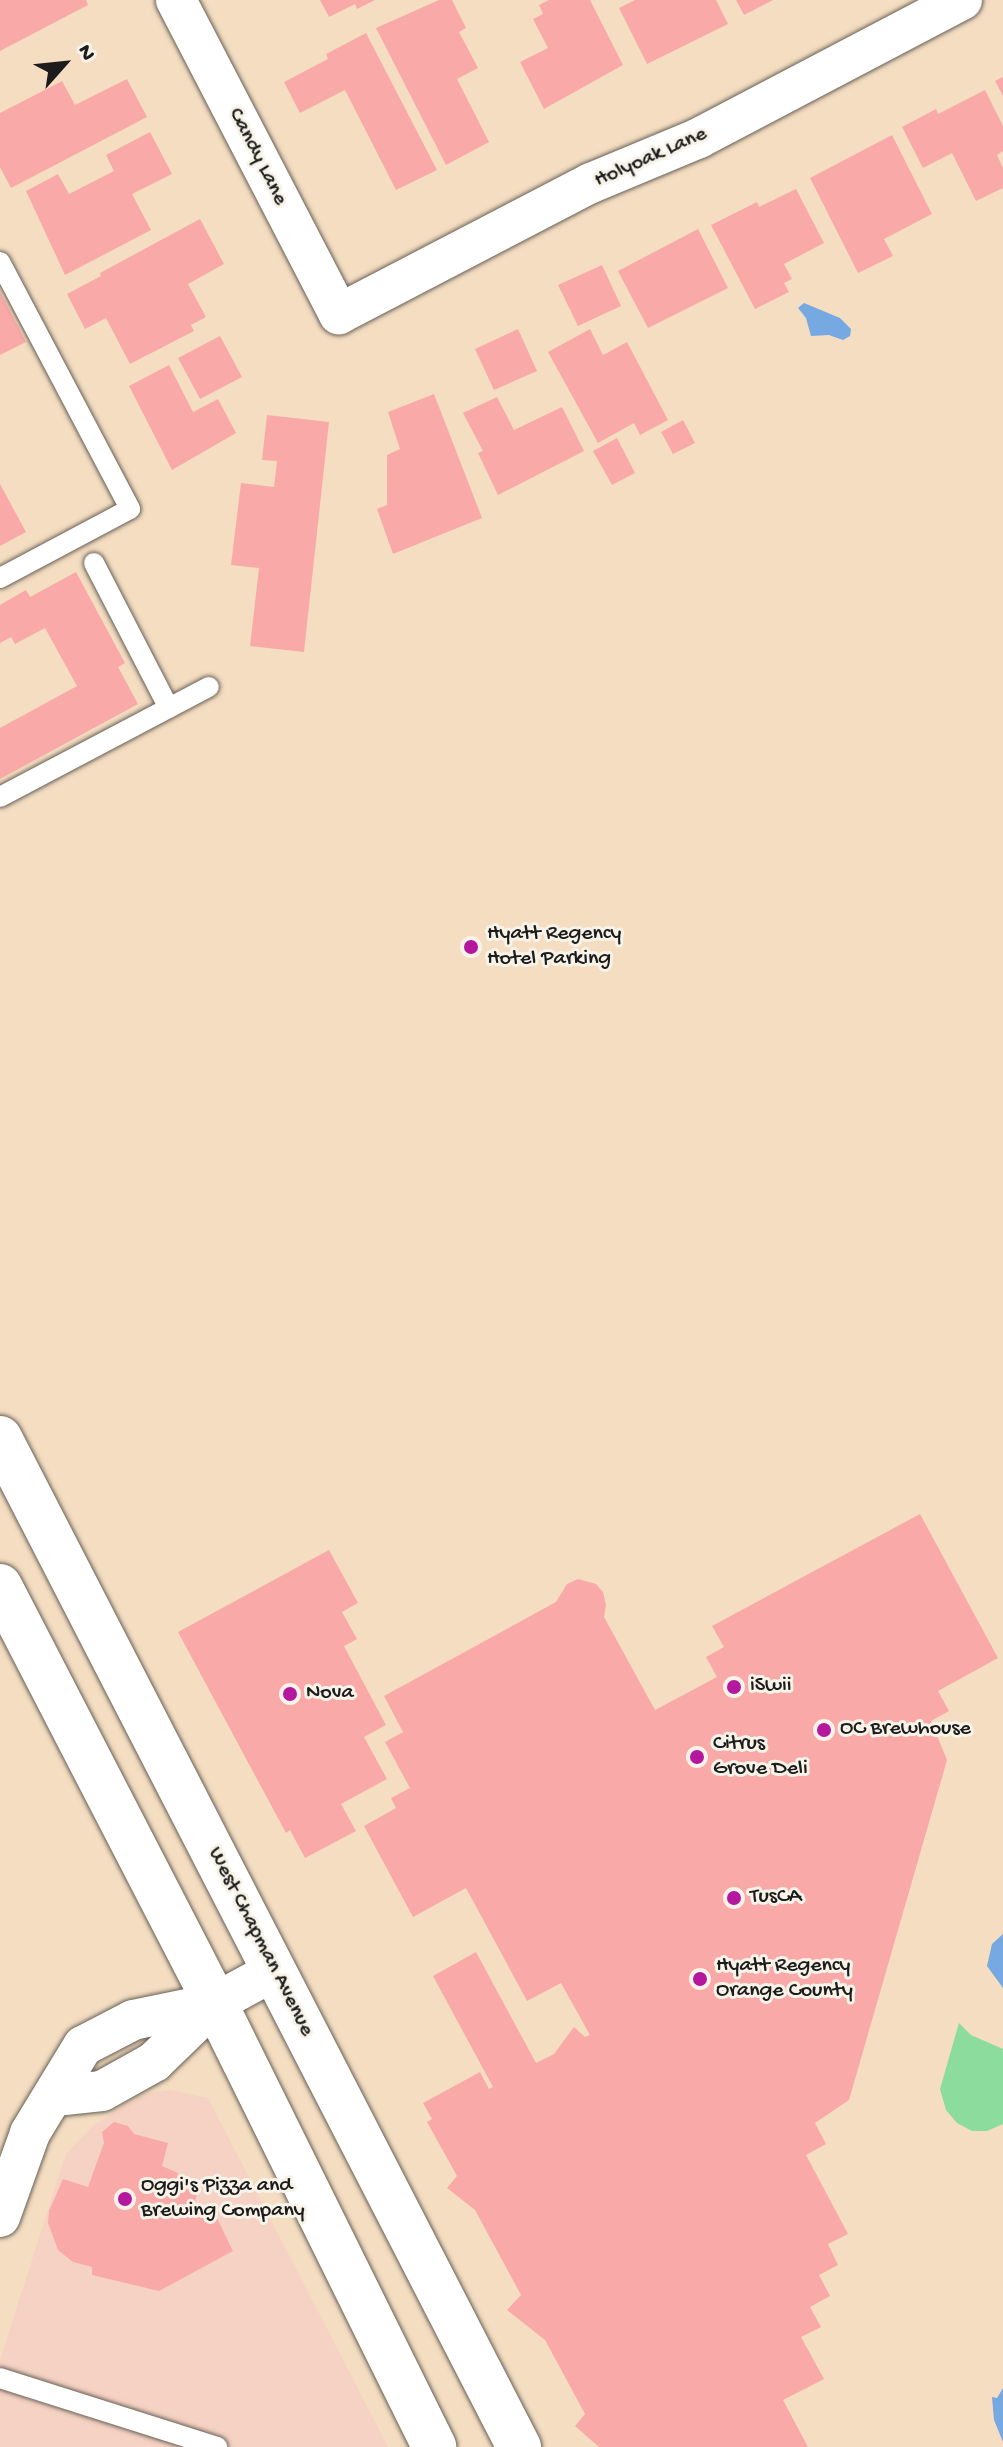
<!DOCTYPE html>
<style>
body{margin:0}
#map{position:relative;width:1003px;height:2447px;overflow:hidden;background:#f4ddc1;font-family:"Gochi Hand",sans-serif}
div>[style]{position:absolute}
[style*='--x']{left:calc(var(--x)*1px);top:calc(var(--y)*1px);width:calc(var(--w)*1px);rotate:calc(var(--a)*1deg)}
.built>*{inset:0;background:#f5d2c3}
.green>*{inset:0;background:#8cdd9d}
.water>*{inset:0;background:#76a8e2}
.building>*{inset:0;background:#f9aaa8}
.roads{filter:drop-shadow(0 0 2px #686056) drop-shadow(0 0 2px #686056)}
.service>*{height:20px;margin:-10px;padding:0 10px;transform-origin:10px;border-radius:10px;background:#fff}
.minor>*{height:40px;margin:-20px;padding:0 20px;transform-origin:20px;border-radius:20px;background:#fff}
.primary>*{height:44px;margin:-22px;padding:0 22px;transform-origin:22px;border-radius:22px;background:#fff}
.dots>*{width:22px;height:22px;translate:-50% -50%;box-sizing:border-box;border:4px solid #f7f3e8;border-radius:50%}
span{translate:-50% -50%;white-space:nowrap;text-align:center;line-height:1.15;-webkit-text-stroke:6px #f7f3e8;paint-order:stroke}
.street-label{font-size:22px;color:#1c1c1c}
.poi-label{font-size:22px;color:#1c1c1c}
.left{translate:0 -50%;text-align:left}
.north{position:absolute;left:24px;top:24px;width:80px;height:80px;-webkit-text-stroke:6px #f7f3e8;paint-order:stroke;rotate:63deg;font-size:22px;font-weight:700;line-height:32px;text-align:center;color:#1c1c1c}
.north::after{content:'';display:block;margin:auto;width:28px;height:36px;background:#1c1c1c;clip-path:polygon(50% 0,100% 100%,50% 72%,0 100%)}
</style>
<div id="map">
<div class="built">
<i style="clip-path:polygon(170px 2090px,208px 2098px,388px 2447px,0 2447px,0 2360px,66px 2154px,93px 2126px,117px 2109px,145px 2094px)"></i>
</div>
<div class="green">
<i style="clip-path:polygon(959px 2023px,971px 2035px,1003px 2049px,1003px 2124px,987px 2131px,972px 2131px,957px 2123px,946px 2110px,940px 2089px)"></i>
</div>
<div class="water">
<i style="clip-path:polygon(804px 303px,840px 318px,851px 329px,850px 336px,843px 340px,829px 335px,811px 336px,806px 318px,798px 308px)"></i>
<i style="clip-path:polygon(1003px 1934px,1003px 1988px,987px 1966px,992px 1944px)"></i>
<i style="clip-path:polygon(1003px 2388px,1003px 2442px,994px 2420px,992px 2397px,997px 2398px)"></i>
</div>
<div class="building">
<i style="clip-path:polygon(0 0,86px 0,88px 5px,0 51px)"></i>
<i style="clip-path:polygon(320px 0,375px 0,357px 9px,355px 4px,329px 17px)"></i>
<i style="clip-path:polygon(439px 0,452px 0,466px 28px,459px 32px,478px 68px,457px 79px,489px 142px,446px 165px,376px 28px)"></i>
<i style="clip-path:polygon(549px 0,590px 0,623px 65px,544px 109px,520px 62px,548px 48px,533px 19px,543px 14px,539px 5px)"></i>
<i style="clip-path:polygon(635px 0,716px 0,728px 24px,647px 64px,619px 8px)"></i>
<i style="clip-path:polygon(736px 0,773px 0,744px 15px)"></i>
<i style="clip-path:polygon(366px 33px,437px 170px,396px 190px,345px 90px,300px 113px,284px 82px,328px 59px,326px 54px)"></i>
<i style="clip-path:polygon(1003px 77px,1003px 96px,995px 81px)"></i>
<i style="clip-path:polygon(127px 79px,147px 117px,11px 188px,0 167px,0 113px,62px 81px,75px 105px)"></i>
<i style="clip-path:polygon(985px 90px,1003px 126px,1003px 151px,997px 155px,1003px 168px,1003px 188px,976px 201px,952px 153px,923px 168px,902px 127px,936px 109px,938px 114px)"></i>
<i style="clip-path:polygon(150px 132px,172px 174px,132px 194px,151px 230px,65px 275px,26px 191px,58px 174px,69px 194px,114px 171px,106px 155px)"></i>
<i style="clip-path:polygon(892px 135px,932px 214px,884px 239px,893px 256px,858px 273px,810px 178px)"></i>
<i style="clip-path:polygon(796px 189px,824px 243px,784px 264px,792px 279px,784px 283px,789px 292px,755px 309px,711px 225px,757px 202px,759px 207px)"></i>
<i style="clip-path:polygon(200px 219px,224px 264px,188px 284px,206px 317px,191px 325px,194px 331px,130px 364px,106px 318px,85px 329px,67px 294px,101px 276px,100px 273px)"></i>
<i style="clip-path:polygon(698px 229px,728px 288px,648px 328px,618px 271px)"></i>
<i style="clip-path:polygon(602px 265px,621px 306px,578px 326px,558px 285px)"></i>
<i style="clip-path:polygon(0 292px,26px 342px,0 355px)"></i>
<i style="clip-path:polygon(518px 329px,537px 371px,494px 390px,475px 349px)"></i>
<i style="clip-path:polygon(590px 329px,603px 355px,627px 342px,668px 420px,640px 435px,634px 423px,598px 443px,548px 352px)"></i>
<i style="clip-path:polygon(220px 336px,242px 377px,200px 399px,178px 358px)"></i>
<i style="clip-path:polygon(169px 365px,193px 412px,218px 399px,236px 433px,172px 470px,129px 386px)"></i>
<i style="clip-path:polygon(434px 394px,482px 518px,393px 554px,377px 509px,387px 505px,387px 455px,400px 449px,388px 412px)"></i>
<i style="clip-path:polygon(497px 397px,514px 430px,562px 407px,584px 451px,498px 495px,478px 453px,483px 451px,463px 413px)"></i>
<i style="clip-path:polygon(267px 415px,329px 422px,304px 652px,250px 646px,259px 568px,231px 565px,241px 483px,274px 487px,277px 461px,262px 460px)"></i>
<i style="clip-path:polygon(683px 420px,695px 443px,673px 454px,661px 432px)"></i>
<i style="clip-path:polygon(617px 438px,635px 473px,612px 485px,593px 451px)"></i>
<i style="clip-path:polygon(0 484px,26px 532px,0 546px)"></i>
<i style="clip-path:polygon(76px 572px,125px 663px,118px 667px,138px 704px,0 779px,0 728px,77px 686px,45px 628px,15px 644px,11px 637px,0 643px,0 605px,26px 590px,30px 597px)"></i>
<i style="clip-path:polygon(920px 1514px,998px 1658px,938px 1691px,949px 1711px,931px 1721px,947px 1760px,849px 2100px,815px 2123px,826px 2144px,806px 2155px,848px 2234px,828px 2244px,838px 2265px,819px 2275px,830px 2296px,810px 2307px,821px 2327px,801px 2337px,824px 2379px,783px 2400px,808px 2447px,599px 2447px,575px 2426px,585px 2414px,545px 2340px,507px 2310px,521px 2295px,475px 2210px,447px 2188px,457px 2176px,427px 2122px,432px 2119px,423px 2103px,480px 2072px,489px 2089px,493px 2087px,433px 1976px,476px 1952px,536px 2063px,554px 2054px,574px 2027px,585px 2037px,590px 2035px,561px 1983px,527px 2001px,466px 1888px,413px 1917px,364px 1826px,396px 1808px,391px 1798px,410px 1788px,385px 1742px,403px 1732px,384px 1696px,556px 1602px,567px 1584px,578px 1579px,596px 1584px,603px 1592px,606px 1605px,604px 1617px,655px 1710px,717px 1677px,706px 1657px,724px 1647px,712px 1626px)"></i>
<i style="clip-path:polygon(329px 1550px,358px 1603px,342px 1612px,357px 1639px,344px 1646px,386px 1725px,364px 1737px,387px 1779px,341px 1804px,356px 1831px,305px 1858px,290px 1830px,286px 1833px,178px 1632px)"></i>
<i style="clip-path:polygon(114px 2122px,128px 2126px,134px 2134px,168px 2143px,162px 2166px,178px 2173px,176px 2187px,198px 2191px,193px 2208px,214px 2212px,233px 2251px,159px 2291px,92px 2275px,92px 2267px,73px 2262px,58px 2250px,48px 2223px,49px 2211px,63px 2179px,88px 2187px,104px 2143px,102px 2132px)"></i>
</div>
<div class="roads">
<div class="service">
<i style="--x:0;--y:262;--w:279;--a:62.2"></i>
<i style="--x:130;--y:509;--w:147;--a:152"></i>
<i style="--x:94;--y:563;--w:163;--a:62.7"></i>
<i style="--x:0;--y:797;--w:236;--a:-27.8"></i>
<i style="--x:0;--y:2378;--w:228;--a:17.6"></i>
</div>
<div class="minor">
<i style="--x:176;--y:0;--w:354;--a:62.6"></i>
<i style="--x:339;--y:314;--w:284;--a:-27.5"></i>
<i style="--x:591;--y:183;--w:117;--a:-22.6"></i>
<i style="--x:699;--y:138;--w:297;--a:-27.7"></i>
<i style="--x:55;--y:2096;--w:47;--a:-6.1"></i>
<i style="--x:102;--y:2091;--w:60;--a:-29.1"></i>
<i style="--x:154;--y:2062;--w:85;--a:-44"></i>
<i style="--x:215;--y:2003;--w:67;--a:-28.5"></i>
<i style="--x:0;--y:2217;--w:89;--a:-70.3"></i>
<i style="--x:30;--y:2133;--w:102;--a:-58.7"></i>
<i style="--x:83;--y:2046;--w:56;--a:-27.5"></i>
<i style="--x:133;--y:2020;--w:84;--a:-11.7"></i>
</div>
<div class="primary">
<i style="--x:0;--y:1438;--w:1135;--a:62.78"></i>
<i style="--x:0;--y:1586;--w:469;--a:62.7"></i>
<i style="--x:215;--y:2003;--w:495;--a:63.7"></i>
</div>
</div>
<div class="dots">
<i style="left:471px;top:947px;background:#b5179e"></i>
<i style="left:734px;top:1687px;background:#b5179e"></i>
<i style="left:290px;top:1694px;background:#b5179e"></i>
<i style="left:824px;top:1730px;background:#b5179e"></i>
<i style="left:697px;top:1757px;background:#b5179e"></i>
<i style="left:734px;top:1898px;background:#b5179e"></i>
<i style="left:700px;top:1979px;background:#b5179e"></i>
<i style="left:125px;top:2199px;background:#b5179e"></i>
</div>
<div class="street-label">
<span style="left:257px;top:157px;rotate:63deg">Candy Lane</span>
<span style="left:651px;top:158px;rotate:-24deg">Holyoak Lane</span>
<span style="left:260px;top:1942px;rotate:63deg">West Chapman Avenue</span>
</div>
<div class="poi-label">
<span class="left" style="left:487px;top:947px">Hyatt Regency<br>Hotel Parking</span>
<span class="left" style="left:750px;top:1687px">iSwii</span>
<span class="left" style="left:306px;top:1694px">Nova</span>
<span class="left" style="left:840px;top:1730px">OC Brewhouse</span>
<span class="left" style="left:713px;top:1757px">Citrus<br>Grove Deli</span>
<span class="left" style="left:750px;top:1898px">TusCA</span>
<span class="left" style="left:716px;top:1979px">Hyatt Regency<br>Orange County</span>
<span class="left" style="left:141px;top:2199px">Oggi's Pizza and<br>Brewing Company</span>
</div>
<div class="north">N</div>
</div>
